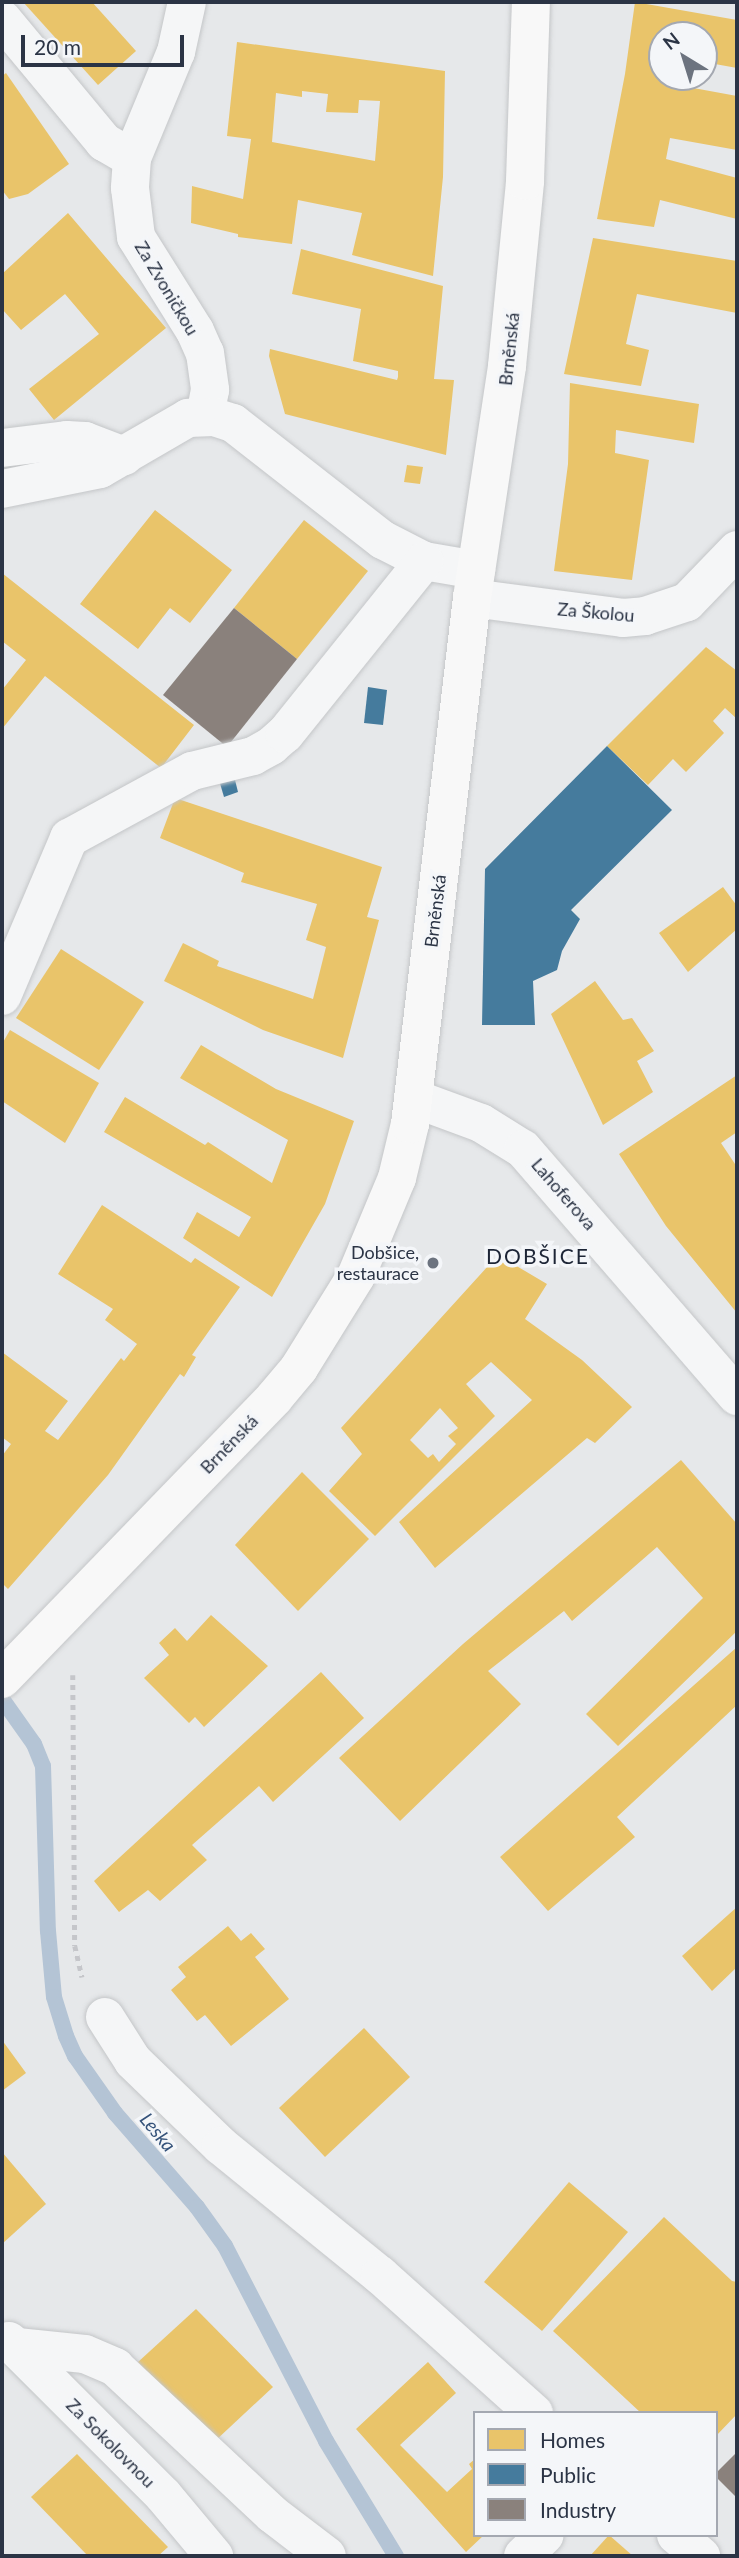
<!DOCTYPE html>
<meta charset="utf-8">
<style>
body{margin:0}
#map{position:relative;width:739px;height:2558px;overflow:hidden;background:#e6e8ea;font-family:Lato,sans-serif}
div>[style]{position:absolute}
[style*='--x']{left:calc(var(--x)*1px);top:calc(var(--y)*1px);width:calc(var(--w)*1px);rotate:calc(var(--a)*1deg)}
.homes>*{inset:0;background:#e9c46a}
.public>*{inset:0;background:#457b9d}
.industry>*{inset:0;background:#8a817c}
.stream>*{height:16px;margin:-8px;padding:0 8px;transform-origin:8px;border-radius:8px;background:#b4c4d5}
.path>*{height:4.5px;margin-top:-2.25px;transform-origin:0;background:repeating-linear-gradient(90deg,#c5c6ca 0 5px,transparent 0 10px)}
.roads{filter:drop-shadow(0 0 2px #c4c6c8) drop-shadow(0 0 2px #c4c6c8)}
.minor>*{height:38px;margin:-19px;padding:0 19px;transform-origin:19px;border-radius:19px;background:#f5f6f7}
.major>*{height:38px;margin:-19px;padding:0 19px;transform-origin:19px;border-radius:19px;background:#f8f8f8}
.dots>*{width:19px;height:19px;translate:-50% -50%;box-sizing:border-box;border:4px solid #f4f6f9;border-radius:50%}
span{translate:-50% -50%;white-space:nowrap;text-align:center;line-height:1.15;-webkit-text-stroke:7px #f4f6f9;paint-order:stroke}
.street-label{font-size:18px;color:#2b3445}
.poi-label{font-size:18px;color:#2b3445}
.right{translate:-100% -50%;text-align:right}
.water-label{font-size:19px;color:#34527a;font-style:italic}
.quarter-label{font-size:21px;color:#1d2536;letter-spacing:2px}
.frame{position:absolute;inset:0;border:4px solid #2b3445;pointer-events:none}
.legend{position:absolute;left:473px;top:2411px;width:245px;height:126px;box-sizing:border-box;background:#f4f6f9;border:2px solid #a4a8b1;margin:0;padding:9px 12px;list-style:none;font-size:21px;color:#2b3445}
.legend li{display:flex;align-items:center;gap:14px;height:35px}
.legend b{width:35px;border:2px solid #a4a8b1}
.north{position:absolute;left:648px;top:21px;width:70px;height:70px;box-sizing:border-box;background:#f4f6f9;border:2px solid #a4a8b1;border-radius:50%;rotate:322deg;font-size:19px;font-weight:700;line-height:28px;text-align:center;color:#2b3445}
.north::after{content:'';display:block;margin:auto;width:24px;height:32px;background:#6c737f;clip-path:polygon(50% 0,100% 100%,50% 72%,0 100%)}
.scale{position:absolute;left:21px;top:35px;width:163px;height:32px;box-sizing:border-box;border:4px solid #2b3445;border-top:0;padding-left:9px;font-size:21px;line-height:24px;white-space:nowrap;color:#2b3445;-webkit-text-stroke:5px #f4f6f9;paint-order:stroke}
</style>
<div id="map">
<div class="homes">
<i style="clip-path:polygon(23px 2px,92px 2px,136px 51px,98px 85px)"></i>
<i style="clip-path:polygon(635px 2px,737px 20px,737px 68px,704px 62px,704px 35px,662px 35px,662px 77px,678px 77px,677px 85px,737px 96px,737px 150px,670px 138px,666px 159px,737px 178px,737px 219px,660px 200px,654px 227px,597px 219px,625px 74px)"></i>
<i style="clip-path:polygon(evenodd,237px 42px,445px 71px,443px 177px,433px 276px,352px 255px,362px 213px,298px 200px,292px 244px,238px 237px,238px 234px,191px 223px,192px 186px,243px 199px,251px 139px,227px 136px,237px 42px,302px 91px,328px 94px,326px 112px,358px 113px,359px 100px,380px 101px,375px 161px,272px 142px,276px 93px,302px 97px,302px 91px)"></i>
<i style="clip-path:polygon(6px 73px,69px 164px,28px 194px,9px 199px,2px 190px,2px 76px)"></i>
<i style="clip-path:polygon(68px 213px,166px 328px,54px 420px,29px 389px,99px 334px,65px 294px,21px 330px,2px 309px,2px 274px)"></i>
<i style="clip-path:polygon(593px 238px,737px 261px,737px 313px,637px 294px,626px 344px,649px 350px,641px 386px,564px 374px)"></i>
<i style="clip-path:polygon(301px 249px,443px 286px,434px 379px,454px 380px,446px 455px,285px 414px,269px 356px,270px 349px,397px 380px,398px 377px,398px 371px,353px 361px,361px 309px,292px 294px)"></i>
<i style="clip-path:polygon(570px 383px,699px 404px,694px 443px,616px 430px,615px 453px,649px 460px,632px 580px,554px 571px,568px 464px)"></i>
<i style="clip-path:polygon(407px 465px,423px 467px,420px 484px,404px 482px)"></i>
<i style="clip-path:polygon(155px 510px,232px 570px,190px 623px,170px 608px,138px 649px,80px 604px)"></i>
<i style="clip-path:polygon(304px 520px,368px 571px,297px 659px,234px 608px)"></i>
<i style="clip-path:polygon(2px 573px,194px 725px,161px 768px,45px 676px,2px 729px,2px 690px,26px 660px,2px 641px)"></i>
<i style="clip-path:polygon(706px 647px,737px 671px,737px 719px,725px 708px,713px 721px,724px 733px,686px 772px,673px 759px,648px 785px,607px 746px)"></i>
<i style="clip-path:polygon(175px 798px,382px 867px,367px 917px,379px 920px,343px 1058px,263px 1030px,164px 981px,183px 943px,219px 961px,217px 966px,313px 999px,326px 947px,306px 940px,317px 904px,241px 882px,244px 873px,160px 838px)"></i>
<i style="clip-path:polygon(723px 887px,737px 906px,737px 929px,688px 972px,659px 933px)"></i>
<i style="clip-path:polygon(61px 949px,144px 1002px,99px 1070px,16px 1018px)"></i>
<i style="clip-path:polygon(595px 981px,623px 1020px,632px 1018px,654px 1051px,637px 1061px,653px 1092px,603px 1125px,551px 1014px)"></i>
<i style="clip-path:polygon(10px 1030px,99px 1083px,65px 1143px,2px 1101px,2px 1044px)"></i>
<i style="clip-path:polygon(201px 1045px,276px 1089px,354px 1121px,325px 1204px,272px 1297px,183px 1238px,197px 1212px,239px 1237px,251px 1217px,104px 1132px,125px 1097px,205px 1145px,208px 1142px,272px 1183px,288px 1140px,180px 1078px)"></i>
<i style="clip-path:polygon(737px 1075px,737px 1132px,721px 1143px,737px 1167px,737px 1313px,666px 1226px,619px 1154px)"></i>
<i style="clip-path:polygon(102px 1205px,191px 1263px,195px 1258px,240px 1287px,192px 1355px,196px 1357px,184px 1377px,180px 1374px,108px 1475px,8px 1589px,2px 1583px,2px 1456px,11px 1444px,2px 1437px,2px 1352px,68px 1401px,45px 1431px,58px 1440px,121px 1358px,124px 1361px,137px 1344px,105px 1320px,113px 1309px,58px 1274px)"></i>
<i style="clip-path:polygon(evenodd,498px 1255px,547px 1284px,525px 1319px,582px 1360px,632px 1407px,595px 1443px,587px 1438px,435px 1568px,399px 1522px,532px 1400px,491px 1362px,466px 1384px,495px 1416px,375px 1536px,329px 1491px,362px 1454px,341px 1428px,498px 1255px,440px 1408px,458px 1428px,448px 1436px,456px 1444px,439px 1462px,433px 1454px,428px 1458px,410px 1440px,440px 1408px)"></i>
<i style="clip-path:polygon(681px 1460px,737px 1524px,737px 1631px,618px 1746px,586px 1714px,703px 1598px,657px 1547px,572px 1621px,564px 1611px,488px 1671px,521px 1704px,400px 1821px,339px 1758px,463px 1644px)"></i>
<i style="clip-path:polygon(302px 1472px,369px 1539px,298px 1611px,235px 1545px)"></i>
<i style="clip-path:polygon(211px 1615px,268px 1666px,204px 1727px,195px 1717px,189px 1723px,144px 1678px,169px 1655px,159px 1643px,175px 1628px,187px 1641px)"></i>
<i style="clip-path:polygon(737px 1647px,737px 1705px,617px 1817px,635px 1837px,548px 1911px,500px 1857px)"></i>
<i style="clip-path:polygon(321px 1672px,364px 1718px,273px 1802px,259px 1786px,192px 1845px,207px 1860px,160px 1901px,148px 1890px,119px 1912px,94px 1881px)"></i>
<i style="clip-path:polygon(737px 1907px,737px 1967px,712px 1991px,682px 1956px)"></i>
<i style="clip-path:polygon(228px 1926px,241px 1941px,251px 1933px,265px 1949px,255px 1957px,289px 1999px,231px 2046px,205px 2015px,197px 2021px,171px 1990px,186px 1977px,178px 1967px)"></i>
<i style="clip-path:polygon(364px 2028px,410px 2077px,325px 2157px,279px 2108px)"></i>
<i style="clip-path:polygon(2px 2040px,26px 2073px,2px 2091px)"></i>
<i style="clip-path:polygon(2px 2152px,46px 2204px,2px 2244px)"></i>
<i style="clip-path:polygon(569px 2182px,628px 2232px,542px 2331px,484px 2282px)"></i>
<i style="clip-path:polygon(664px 2217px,732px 2281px,737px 2282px,737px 2414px,716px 2436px,716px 2413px,641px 2413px,553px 2331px)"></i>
<i style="clip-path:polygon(196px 2309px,273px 2387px,214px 2442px,138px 2362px)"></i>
<i style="clip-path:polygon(428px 2362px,456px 2393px,400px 2445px,447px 2492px,472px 2469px,469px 2464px,475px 2459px,475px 2535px,484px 2535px,466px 2552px,356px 2429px)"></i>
<i style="clip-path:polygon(77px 2454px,168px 2547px,158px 2556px,88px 2556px,31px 2497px)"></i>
<i style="clip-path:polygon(609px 2535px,633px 2556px,590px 2556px)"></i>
</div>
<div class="public">
<i style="clip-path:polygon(368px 687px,387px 690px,383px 725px,364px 723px)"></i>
<i style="clip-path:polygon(607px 746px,672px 810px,571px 910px,580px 919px,562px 951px,557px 970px,533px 981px,535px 1025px,482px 1025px,485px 869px)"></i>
<i style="clip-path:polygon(234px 776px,238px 792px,224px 797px,219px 780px)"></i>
</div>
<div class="industry">
<i style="clip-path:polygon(234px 608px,297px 659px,227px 747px,163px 695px)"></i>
<i style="clip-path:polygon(737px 2452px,737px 2498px,716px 2477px,716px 2473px)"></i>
</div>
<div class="stream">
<i style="--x:2;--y:1699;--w:55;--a:54.6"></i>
<i style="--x:34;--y:1744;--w:24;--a:68"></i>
<i style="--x:43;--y:1766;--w:165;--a:88.3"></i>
<i style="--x:48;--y:1931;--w:66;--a:84.8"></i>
<i style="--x:54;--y:1997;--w:41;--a:72.9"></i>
<i style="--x:66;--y:2036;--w:22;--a:66"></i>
<i style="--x:75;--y:2056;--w:70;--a:54.9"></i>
<i style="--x:115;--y:2113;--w:125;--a:48.9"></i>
<i style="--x:197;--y:2207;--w:48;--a:54.3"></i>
<i style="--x:225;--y:2246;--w:220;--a:62.6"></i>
<i style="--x:326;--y:2441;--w:135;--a:58.7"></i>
</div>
<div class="path">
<i style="--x:73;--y:1675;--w:271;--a:89.6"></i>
<i style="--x:75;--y:1946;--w:32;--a:77"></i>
</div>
<div class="roads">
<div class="minor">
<i style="--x:2;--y:19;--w:160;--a:50.3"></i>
<i style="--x:104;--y:142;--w:32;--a:30"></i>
<i style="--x:132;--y:158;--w:30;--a:94"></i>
<i style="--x:130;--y:188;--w:49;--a:83"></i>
<i style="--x:136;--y:237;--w:111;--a:57.9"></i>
<i style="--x:195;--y:331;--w:24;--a:66"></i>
<i style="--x:205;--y:353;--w:37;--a:82"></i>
<i style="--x:210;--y:390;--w:26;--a:101"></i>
<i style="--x:132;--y:158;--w:115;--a:-67.5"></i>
<i style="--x:176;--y:52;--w:51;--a:-77.6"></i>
<i style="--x:2;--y:448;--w:65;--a:-7"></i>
<i style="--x:67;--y:440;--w:18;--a:3"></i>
<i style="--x:85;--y:441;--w:42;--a:21"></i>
<i style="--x:2;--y:489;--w:100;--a:-11.5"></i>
<i style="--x:100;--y:469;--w:102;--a:-30.1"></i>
<i style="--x:188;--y:418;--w:26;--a:-2"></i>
<i style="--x:214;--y:417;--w:20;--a:18"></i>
<i style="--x:233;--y:423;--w:190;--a:38"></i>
<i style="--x:383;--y:540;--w:46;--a:27.1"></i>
<i style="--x:424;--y:561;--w:53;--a:9.8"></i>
<i style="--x:472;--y:598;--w:152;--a:7.5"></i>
<i style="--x:623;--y:618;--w:22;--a:-5"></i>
<i style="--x:645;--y:616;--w:44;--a:-18.4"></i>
<i style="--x:687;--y:602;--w:72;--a:-46.1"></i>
<i style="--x:2;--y:996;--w:172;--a:-67"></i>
<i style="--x:69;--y:838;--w:140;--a:-28.6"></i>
<i style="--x:192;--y:771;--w:63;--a:-13.8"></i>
<i style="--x:253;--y:756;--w:21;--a:-29"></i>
<i style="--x:271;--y:746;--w:18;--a:-41"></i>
<i style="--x:285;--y:734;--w:222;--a:-51.2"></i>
<i style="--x:413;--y:1098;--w:72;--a:20.2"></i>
<i style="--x:481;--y:1123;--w:49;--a:31.8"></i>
<i style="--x:523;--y:1149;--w:327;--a:49.1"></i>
<i style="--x:105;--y:2017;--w:52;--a:57.5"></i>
<i style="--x:133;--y:2061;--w:122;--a:44"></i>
<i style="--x:221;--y:2146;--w:205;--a:39.1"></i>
<i style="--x:380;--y:2275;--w:207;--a:41.9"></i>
<i style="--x:9;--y:2341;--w:218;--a:45"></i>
<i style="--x:163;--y:2495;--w:80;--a:50.1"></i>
<i style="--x:17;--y:2347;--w:68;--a:5.9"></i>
<i style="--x:85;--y:2354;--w:33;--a:23"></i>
<i style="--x:115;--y:2367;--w:215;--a:43.1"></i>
<i style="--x:272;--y:2514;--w:69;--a:37.4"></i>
<i style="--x:676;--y:2535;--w:33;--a:40"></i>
<i style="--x:523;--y:2556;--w:30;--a:-44"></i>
</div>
<div class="major">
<i style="--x:2;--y:1679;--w:391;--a:-45.9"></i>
<i style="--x:274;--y:1398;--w:39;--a:-50"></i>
<i style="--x:299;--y:1368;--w:108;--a:-58.2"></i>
<i style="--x:356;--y:1276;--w:106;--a:-67.3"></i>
<i style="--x:397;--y:1178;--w:56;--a:-76.5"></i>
<i style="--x:410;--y:1124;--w:530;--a:-83.28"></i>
<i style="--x:472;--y:598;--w:235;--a:-81.4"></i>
<i style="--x:507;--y:366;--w:186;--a:-84.4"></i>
<i style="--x:525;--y:181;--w:179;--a:-88.1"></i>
</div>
</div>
<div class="dots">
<i style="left:433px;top:1263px;background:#6c737f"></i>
</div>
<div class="street-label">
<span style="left:167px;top:288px;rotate:59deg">Za Zvoničkou</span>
<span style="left:509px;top:349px;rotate:-84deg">Brněnská</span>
<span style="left:596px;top:612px;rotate:5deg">Za Školou</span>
<span style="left:435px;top:911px;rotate:-83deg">Brněnská</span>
<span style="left:564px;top:1194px;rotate:49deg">Lahoferova</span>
<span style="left:229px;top:1444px;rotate:-46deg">Brněnská</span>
<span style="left:111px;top:2443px;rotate:45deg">Za Sokolovnou</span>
</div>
<div class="poi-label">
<span class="right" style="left:419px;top:1263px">Dobšice,<br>restaurace</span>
</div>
<div class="water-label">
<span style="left:158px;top:2132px;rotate:50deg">Leska</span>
</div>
<div class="quarter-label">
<span style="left:538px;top:1256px">DOBŠICE</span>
</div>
<div class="frame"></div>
<ul class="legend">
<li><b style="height:19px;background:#e9c46a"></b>Homes</li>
<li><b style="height:19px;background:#457b9d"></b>Public</li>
<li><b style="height:19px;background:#8a817c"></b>Industry</li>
</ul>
<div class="north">N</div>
<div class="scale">20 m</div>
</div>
